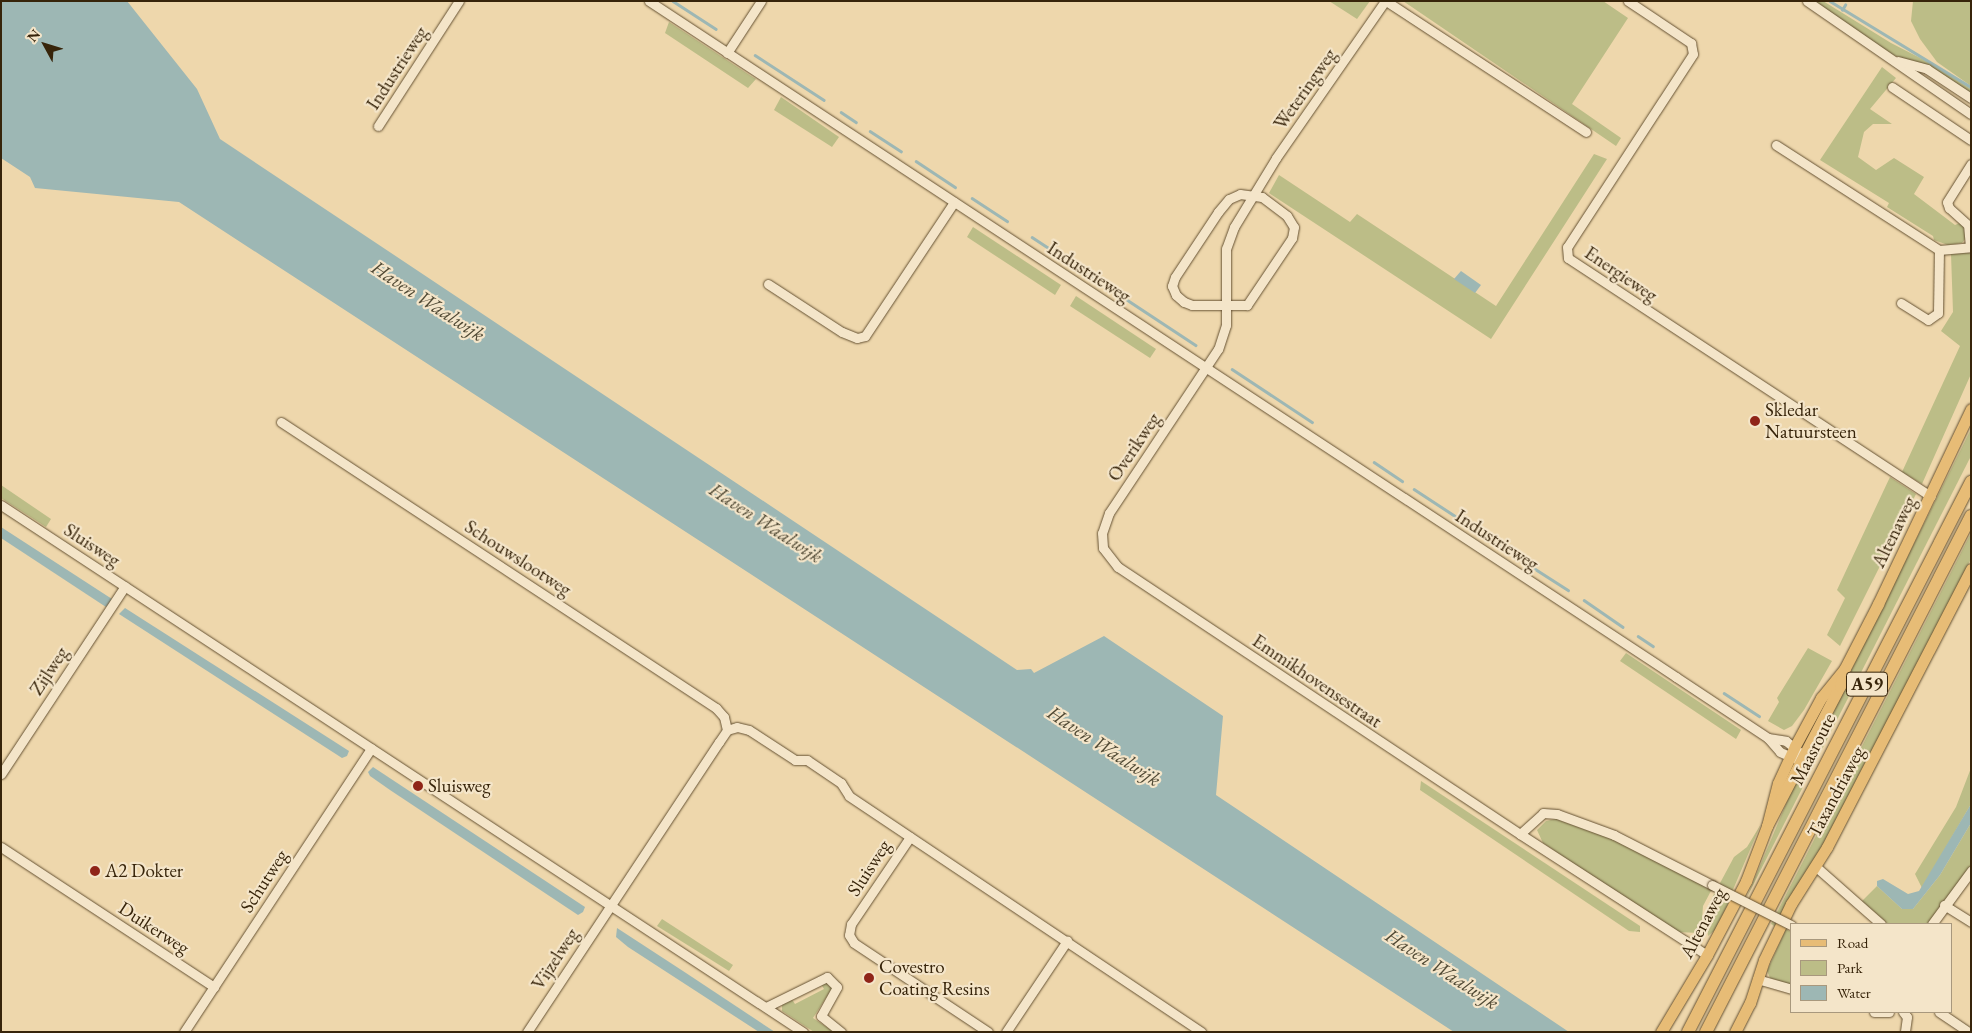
<!DOCTYPE html>
<style>
body{margin:0}
#map{position:relative;width:1972px;height:1033px;overflow:hidden;background:#eed7ac;font-family:"EB Garamond",serif}
div>[style]{position:absolute}
[style*='--x']{left:calc(var(--x)*1px);top:calc(var(--y)*1px);width:calc(var(--w)*1px);rotate:calc(var(--a)*1deg)}
.green>*{inset:0;background:#bcbd87}
.water>*{inset:0;background:#9db7b4}
.stream>*{height:2.5px;margin:-1.25px;padding:0 1.25px;transform-origin:1.25px;border-radius:1.25px;background:#9db7b4}
.roads{filter:drop-shadow(0 0 1px #655132) drop-shadow(0 0 1px #655132)}
.minor>*{height:9px;margin:-4.5px;padding:0 4.5px;transform-origin:4.5px;border-radius:4.5px;background:#f4e5c9}
.major>*{height:11px;margin:-5.5px;padding:0 5.5px;transform-origin:5.5px;border-radius:5.5px;background:#e7bc76}
.highway>*{height:12px;margin:-6px;padding:0 6px;transform-origin:6px;border-radius:6px;background:#e7bc76}
.bridges{filter:drop-shadow(0 0 1px #655132) drop-shadow(0 0 1px #655132)}
.minor-bridge>*{height:9px;margin:-4.5px;padding:0 4.5px;transform-origin:4.5px;border-radius:4.5px;background:#f4e5c9}
.dots>*{width:14px;height:14px;translate:-50% -50%;box-sizing:border-box;border:2px solid #f4e5c9;border-radius:50%}
span{translate:-50% -50%;white-space:nowrap;text-align:center;line-height:1.15;-webkit-text-stroke:4.5px #f4e5c9;paint-order:stroke}
.shield-label span{padding:1px 4px;background:#f4e5c9;border:1px solid;border-radius:4px;-webkit-text-stroke-width:0}
.shield-label{font-size:18px;color:#37240a;font-weight:700}
.street-label{font-size:19px;color:#37240a}
.poi-label{font-size:19px;color:#37240a}
.left{translate:0 -50%;text-align:left}
.water-label{font-size:20px;color:#504934;font-style:italic}
.frame{position:absolute;inset:0;border:2px solid #37240a;pointer-events:none}
.legend{position:absolute;left:1790px;top:923px;width:162px;height:90px;box-sizing:border-box;background:#f4e5c9;border:1px solid #a8987d;margin:0;padding:6px 9px;list-style:none;font-size:15px;color:#37240a}
.legend li{display:flex;align-items:center;gap:10px;height:25px}
.legend b{width:25px;border:1px solid #a8987d}
.north{position:absolute;left:20px;top:20px;width:50px;height:50px;-webkit-text-stroke:4px #f4e5c9;paint-order:stroke;rotate:309deg;font-size:14px;font-weight:700;line-height:20px;text-align:center;color:#37240a}
.north::after{content:'';display:block;margin:auto;width:18px;height:22px;background:#37240a;clip-path:polygon(50% 0,100% 100%,50% 72%,0 100%)}
</style>
<div id="map">
<div class="green">
<i style="clip-path:polygon(1329px 1px,1370px 1px,1357px 19px)"></i>
<i style="clip-path:polygon(1403px 1px,1603px 1px,1628px 18px,1572px 104px,1621px 138px,1616px 146px)"></i>
<i style="clip-path:polygon(1813px 1px,1823px 1px,1891px 43px,1930px 63px,1971px 89px,1971px 95px,1930px 67px,1893px 55px)"></i>
<i style="clip-path:polygon(1913px 1px,1971px 1px,1971px 86px,1937px 62px,1920px 39px,1911px 21px)"></i>
<i style="clip-path:polygon(669px 22px,751px 76px,756px 79px,748px 88px,665px 33px)"></i>
<i style="clip-path:polygon(1882px 67px,1896px 78px,1870px 109px,1892px 124px,1873px 124px,1864px 132px,1858px 157px,1876px 170px,1894px 158px,1924px 177px,1914px 194px,1955px 225px,1962px 222px,1966px 238px,1962px 243px,1948px 245px,1934px 240px,1933px 236px,1887px 207px,1889px 203px,1820px 160px)"></i>
<i style="clip-path:polygon(781px 97px,839px 137px,832px 147px,774px 110px)"></i>
<i style="clip-path:polygon(1594px 154px,1607px 159px,1491px 339px,1269px 193px,1279px 175px,1350px 222px,1357px 214px,1496px 306px)"></i>
<i style="clip-path:polygon(973px 227px,1061px 285px,1055px 295px,967px 237px)"></i>
<i style="clip-path:polygon(1971px 252px,1971px 374px,1922px 484px,1902px 472px,1960px 346px,1941px 331px,1953px 312px,1951px 254px)"></i>
<i style="clip-path:polygon(1076px 296px,1156px 349px,1150px 358px,1070px 306px)"></i>
<i style="clip-path:polygon(1971px 429px,1971px 456px,1746px 899px,1794px 785px)"></i>
<i style="clip-path:polygon(1890px 477px,1916px 494px,1840px 646px,1827px 635px,1845px 598px,1837px 590px)"></i>
<i style="clip-path:polygon(1px 485px,51px 519px,46px 527px,1px 498px)"></i>
<i style="clip-path:polygon(1971px 533px,1971px 559px,1827px 840px,1776px 927px,1771px 924px)"></i>
<i style="clip-path:polygon(1808px 648px,1832px 661px,1804px 710px,1792px 726px,1784px 730px,1768px 721px,1779px 702px,1777px 698px)"></i>
<i style="clip-path:polygon(1626px 653px,1741px 730px,1736px 739px,1620px 661px)"></i>
<i style="clip-path:polygon(1971px 768px,1971px 804px,1922px 888px,1915px 874px,1956px 807px)"></i>
<i style="clip-path:polygon(1421px 781px,1640px 926px,1640px 932px,1629px 931px,1420px 790px)"></i>
<i style="clip-path:polygon(1556px 819px,1614px 840px,1712px 889px,1703px 906px,1701px 933px,1675px 932px,1543px 843px,1537px 830px,1546px 821px)"></i>
<i style="clip-path:polygon(1971px 823px,1971px 867px,1928px 924px,1888px 924px,1862px 901px,1877px 886px,1902px 909px,1913px 909px,1940px 875px)"></i>
<i style="clip-path:polygon(1761px 824px,1732px 892px,1719px 885px,1734px 857px,1747px 847px)"></i>
<i style="clip-path:polygon(1714px 894px,1730px 900px,1715px 930px,1708px 936px,1706px 910px)"></i>
<i style="clip-path:polygon(662px 919px,733px 965px,729px 971px,657px 926px)"></i>
<i style="clip-path:polygon(1786px 929px,1791px 932px,1791px 985px,1770px 978px,1767px 971px)"></i>
<i style="clip-path:polygon(825px 981px,833px 987px,813px 1018px,834px 1032px,814px 1032px,782px 1011px,782px 1002px,791px 998px,795px 1004px,824px 989px,820px 982px)"></i>
</div>
<div class="water">
<i style="clip-path:polygon(1px 1px,127px 1px,197px 89px,220px 139px,1017px 670px,1031px 669px,1034px 673px,1104px 636px,1223px 716px,1216px 795px,1569px 1032px,1454px 1032px,179px 202px,35px 188px,30px 177px,1px 158px)"></i>
<i style="clip-path:polygon(1461px 271px,1481px 285px,1475px 293px,1454px 279px)"></i>
<i style="clip-path:polygon(1px 527px,112px 599px,106px 607px,1px 538px)"></i>
<i style="clip-path:polygon(125px 608px,349px 751px,347px 756px,342px 758px,119px 614px)"></i>
<i style="clip-path:polygon(373px 767px,585px 907px,583px 912px,578px 915px,390px 790px,370px 776px,368px 772px)"></i>
<i style="clip-path:polygon(1971px 804px,1971px 823px,1940px 875px,1913px 909px,1902px 909px,1877px 886px,1877px 881px,1883px 879px,1908px 894px,1919px 891px)"></i>
<i style="clip-path:polygon(617px 928px,686px 973px,775px 1032px,759px 1032px,628px 947px,616px 937px)"></i>
</div>
<div class="stream">
<i style="--x:673;--y:1;--w:51;--a:33.1"></i>
<i style="--x:1830;--y:1;--w:165;--a:31.4"></i>
<i style="--x:1842;--y:10;--w:6;--a:-59"></i>
<i style="--x:755;--y:55;--w:82;--a:33.1"></i>
<i style="--x:841;--y:112;--w:18;--a:34"></i>
<i style="--x:870;--y:131;--w:37;--a:33"></i>
<i style="--x:916;--y:161;--w:47;--a:33.7"></i>
<i style="--x:972;--y:198;--w:42;--a:33.3"></i>
<i style="--x:1032;--y:237;--w:196;--a:33.4"></i>
<i style="--x:1232;--y:369;--w:96;--a:33.5"></i>
<i style="--x:1374;--y:462;--w:34;--a:34"></i>
<i style="--x:1414;--y:489;--w:73;--a:33.3"></i>
<i style="--x:1487;--y:537;--w:32;--a:34"></i>
<i style="--x:1526;--y:563;--w:50;--a:32.7"></i>
<i style="--x:1584;--y:600;--w:47;--a:34.7"></i>
<i style="--x:1638;--y:636;--w:18;--a:34"></i>
<i style="--x:1724;--y:693;--w:42;--a:33.3"></i>
</div>
<div class="roads">
<div class="minor">
<i style="--x:649;--y:1;--w:1230;--a:33.35"></i>
<i style="--x:1676;--y:677;--w:110;--a:33.5"></i>
<i style="--x:1768;--y:738;--w:18;--a:49"></i>
<i style="--x:1780;--y:752;--w:15;--a:23"></i>
<i style="--x:1385;--y:1;--w:191;--a:124.8"></i>
<i style="--x:1276;--y:158;--w:81;--a:121.3"></i>
<i style="--x:1234;--y:227;--w:23;--a:110"></i>
<i style="--x:1226;--y:249;--w:76;--a:90"></i>
<i style="--x:1226;--y:325;--w:25;--a:108"></i>
<i style="--x:1218;--y:349;--w:197;--a:123.6"></i>
<i style="--x:1109;--y:513;--w:21;--a:109"></i>
<i style="--x:1102;--y:533;--w:15;--a:86"></i>
<i style="--x:1103;--y:548;--w:24;--a:52"></i>
<i style="--x:1118;--y:567;--w:483;--a:33.6"></i>
<i style="--x:1386;--y:1;--w:239;--a:33.2"></i>
<i style="--x:1628;--y:1;--w:76;--a:33.7"></i>
<i style="--x:1691;--y:43;--w:11;--a:80"></i>
<i style="--x:1693;--y:54;--w:230;--a:123.1"></i>
<i style="--x:1567;--y:247;--w:11;--a:85"></i>
<i style="--x:1568;--y:258;--w:434;--a:33.3"></i>
<i style="--x:1807;--y:1;--w:199;--a:34.6"></i>
<i style="--x:727;--y:53;--w:62;--a:-56.8"></i>
<i style="--x:1898;--y:61;--w:30;--a:15"></i>
<i style="--x:1927;--y:69;--w:53;--a:33.4"></i>
<i style="--x:1892;--y:87;--w:95;--a:33.9"></i>
<i style="--x:378;--y:126;--w:149;--a:-57.1"></i>
<i style="--x:1776;--y:145;--w:194;--a:32.8"></i>
<i style="--x:1939;--y:250;--w:32;--a:-5"></i>
<i style="--x:1240;--y:194;--w:22;--a:8"></i>
<i style="--x:1262;--y:197;--w:31;--a:37"></i>
<i style="--x:1287;--y:216;--w:13;--a:58"></i>
<i style="--x:1294;--y:227;--w:11;--a:100"></i>
<i style="--x:1292;--y:238;--w:81;--a:123.9"></i>
<i style="--x:1247;--y:305;--w:55;--a:180"></i>
<i style="--x:1192;--y:305;--w:9;--a:-159"></i>
<i style="--x:1184;--y:302;--w:11;--a:-139"></i>
<i style="--x:1176;--y:295;--w:10;--a:-114"></i>
<i style="--x:1172;--y:286;--w:9;--a:-72"></i>
<i style="--x:1175;--y:277;--w:78;--a:-56.5"></i>
<i style="--x:1218;--y:212;--w:17;--a:-50"></i>
<i style="--x:1229;--y:199;--w:12;--a:-24"></i>
<i style="--x:1970;--y:247;--w:22;--a:-95"></i>
<i style="--x:1968;--y:225;--w:25;--a:-138"></i>
<i style="--x:1949;--y:208;--w:6;--a:-108"></i>
<i style="--x:1947;--y:202;--w:45;--a:-57.7"></i>
<i style="--x:768;--y:284;--w:88;--a:33"></i>
<i style="--x:842;--y:332;--w:16;--a:22"></i>
<i style="--x:857;--y:338;--w:8;--a:-14"></i>
<i style="--x:865;--y:336;--w:161;--a:-56.4"></i>
<i style="--x:1901;--y:303;--w:32;--a:32"></i>
<i style="--x:1928;--y:320;--w:12;--a:-35"></i>
<i style="--x:1938;--y:313;--w:63;--a:-89.1"></i>
<i style="--x:281;--y:422;--w:521;--a:33.32"></i>
<i style="--x:716;--y:708;--w:12;--a:48"></i>
<i style="--x:724;--y:717;--w:13;--a:77"></i>
<i style="--x:1;--y:505;--w:960;--a:33.31"></i>
<i style="--x:1768;--y:738;--w:18;--a:9"></i>
<i style="--x:1786;--y:741;--w:16;--a:40"></i>
<i style="--x:1;--y:774;--w:225;--a:-56.6"></i>
<i style="--x:910;--y:837;--w:105;--a:124.1"></i>
<i style="--x:851;--y:924;--w:11;--a:100"></i>
<i style="--x:849;--y:935;--w:9;--a:58"></i>
<i style="--x:854;--y:943;--w:161;--a:33.6"></i>
<i style="--x:1;--y:847;--w:255;--a:33.3"></i>
<i style="--x:1815;--y:866;--w:88;--a:41.3"></i>
<i style="--x:1944;--y:905;--w:32;--a:32"></i>
<i style="--x:1932;--y:924;--w:66;--a:-53.7"></i>
<i style="--x:1707;--y:955;--w:223;--a:-147.1"></i>
<i style="--x:1520;--y:834;--w:31;--a:-42"></i>
<i style="--x:1543;--y:813;--w:14;--a:4"></i>
<i style="--x:1557;--y:814;--w:61;--a:20.2"></i>
<i style="--x:1614;--y:835;--w:110;--a:27"></i>
<i style="--x:1757;--y:979;--w:35;--a:16"></i>
<i style="--x:766;--y:1007;--w:68;--a:-26.2"></i>
<i style="--x:827;--y:977;--w:14;--a:45"></i>
<i style="--x:837;--y:987;--w:33;--a:119"></i>
<i style="--x:821;--y:1016;--w:26;--a:39"></i>
<i style="--x:1874;--y:1012;--w:15;--a:0"></i>
<i style="--x:1903;--y:1012;--w:6;--a:51"></i>
<i style="--x:1907;--y:1017;--w:15;--a:98"></i>
<i style="--x:1939;--y:1012;--w:36;--a:34"></i>
<i style="--x:184;--y:1032;--w:340;--a:-56.6"></i>
<i style="--x:527;--y:1032;--w:348;--a:-56.5"></i>
<i style="--x:719;--y:742;--w:14;--a:-56"></i>
<i style="--x:727;--y:730;--w:10;--a:-17"></i>
<i style="--x:737;--y:727;--w:12;--a:14"></i>
<i style="--x:749;--y:730;--w:55;--a:33.1"></i>
<i style="--x:795;--y:760;--w:12;--a:0"></i>
<i style="--x:807;--y:760;--w:41;--a:34.1"></i>
<i style="--x:841;--y:783;--w:15;--a:58"></i>
<i style="--x:849;--y:796;--w:424;--a:33.8"></i>
<i style="--x:1006;--y:1032;--w:110;--a:-56.2"></i>
</div>
<div class="major">
<i style="--x:1767;--y:826;--w:44;--a:-75.7"></i>
<i style="--x:1778;--y:783;--w:41;--a:-65.3"></i>
<i style="--x:1795;--y:746;--w:55;--a:-61.6"></i>
<i style="--x:1821;--y:698;--w:38;--a:-51"></i>
<i style="--x:1845;--y:668;--w:72;--a:-62.7"></i>
<i style="--x:1878;--y:604;--w:216;--a:-64.5"></i>
<i style="--x:1661;--y:1032;--w:90;--a:-59.1"></i>
<i style="--x:1707;--y:955;--w:84;--a:-62.2"></i>
<i style="--x:1746;--y:881;--w:59;--a:-69.1"></i>
<i style="--x:1767;--y:826;--w:158;--a:-62.5"></i>
<i style="--x:1840;--y:686;--w:16;--a:-75"></i>
<i style="--x:1735;--y:1032;--w:33;--a:-63"></i>
<i style="--x:1750;--y:1003;--w:45;--a:-72"></i>
<i style="--x:1764;--y:960;--w:62;--a:-64.3"></i>
<i style="--x:1791;--y:904;--w:67;--a:-57.7"></i>
<i style="--x:1827;--y:847;--w:313;--a:-62.6"></i>
</div>
<div class="highway">
<i style="--x:1688;--y:1032;--w:619;--a:-62.77"></i>
<i style="--x:1706;--y:1032;--w:580;--a:-62.82"></i>
</div>
</div>
<div class="bridges">
<div class="minor-bridge">
<i style="--x:1712;--y:885;--w:89;--a:26.9"></i>
</div>
</div>
<div class="dots">
<i style="left:1755px;top:421px;background:#8f2418"></i>
<i style="left:418px;top:786px;background:#8f2418"></i>
<i style="left:95px;top:871px;background:#8f2418"></i>
<i style="left:869px;top:978px;background:#8f2418"></i>
</div>
<div class="shield-label">
<span style="left:1867px;top:684px">A59</span>
</div>
<div class="street-label">
<span style="left:397px;top:68px;rotate:-57deg">Industrieweg</span>
<span style="left:1305px;top:89px;rotate:-55deg">Weteringweg</span>
<span style="left:1089px;top:272px;rotate:33deg">Industrieweg</span>
<span style="left:1621px;top:274px;rotate:34deg">Energieweg</span>
<span style="left:1134px;top:447px;rotate:-56deg">Overikweg</span>
<span style="left:1894px;top:532px;rotate:-64deg">Altenaweg</span>
<span style="left:1497px;top:540px;rotate:33deg">Industrieweg</span>
<span style="left:92px;top:545px;rotate:33deg">Sluisweg</span>
<span style="left:518px;top:558px;rotate:33deg">Schouwslootweg</span>
<span style="left:49px;top:671px;rotate:-57deg">Zijlweg</span>
<span style="left:1317px;top:681px;rotate:34deg">Emmikhovensestraat</span>
<span style="left:1813px;top:749px;rotate:-63deg">Maasroute</span>
<span style="left:1836px;top:792px;rotate:-62deg">Taxandriaweg</span>
<span style="left:869px;top:868px;rotate:-57deg">Sluisweg</span>
<span style="left:264px;top:881px;rotate:-57deg">Schutweg</span>
<span style="left:1703px;top:923px;rotate:-62deg">Altenaweg</span>
<span style="left:154px;top:928px;rotate:33deg">Duikerweg</span>
<span style="left:555px;top:959px;rotate:-57deg">Vijzelweg</span>
</div>
<div class="poi-label">
<span class="left" style="left:1765px;top:421px">Skledar<br>Natuursteen</span>
<span class="left" style="left:428px;top:786px">Sluisweg</span>
<span class="left" style="left:105px;top:871px">A2 Dokter</span>
<span class="left" style="left:879px;top:978px">Covestro<br>Coating Resins</span>
</div>
<div class="water-label">
<span style="left:428px;top:301px;rotate:33deg">Haven Waalwijk</span>
<span style="left:766px;top:523px;rotate:33deg">Haven Waalwijk</span>
<span style="left:1104px;top:746px;rotate:33deg">Haven Waalwijk</span>
<span style="left:1442px;top:969px;rotate:33deg">Haven Waalwijk</span>
</div>
<div class="frame"></div>
<ul class="legend">
<li><b style="height:6px;background:#e7bc76"></b>Road</li>
<li><b style="height:14px;background:#bcbd87"></b>Park</li>
<li><b style="height:14px;background:#9db7b4"></b>Water</li>
</ul>
<div class="north">N</div>
</div>
